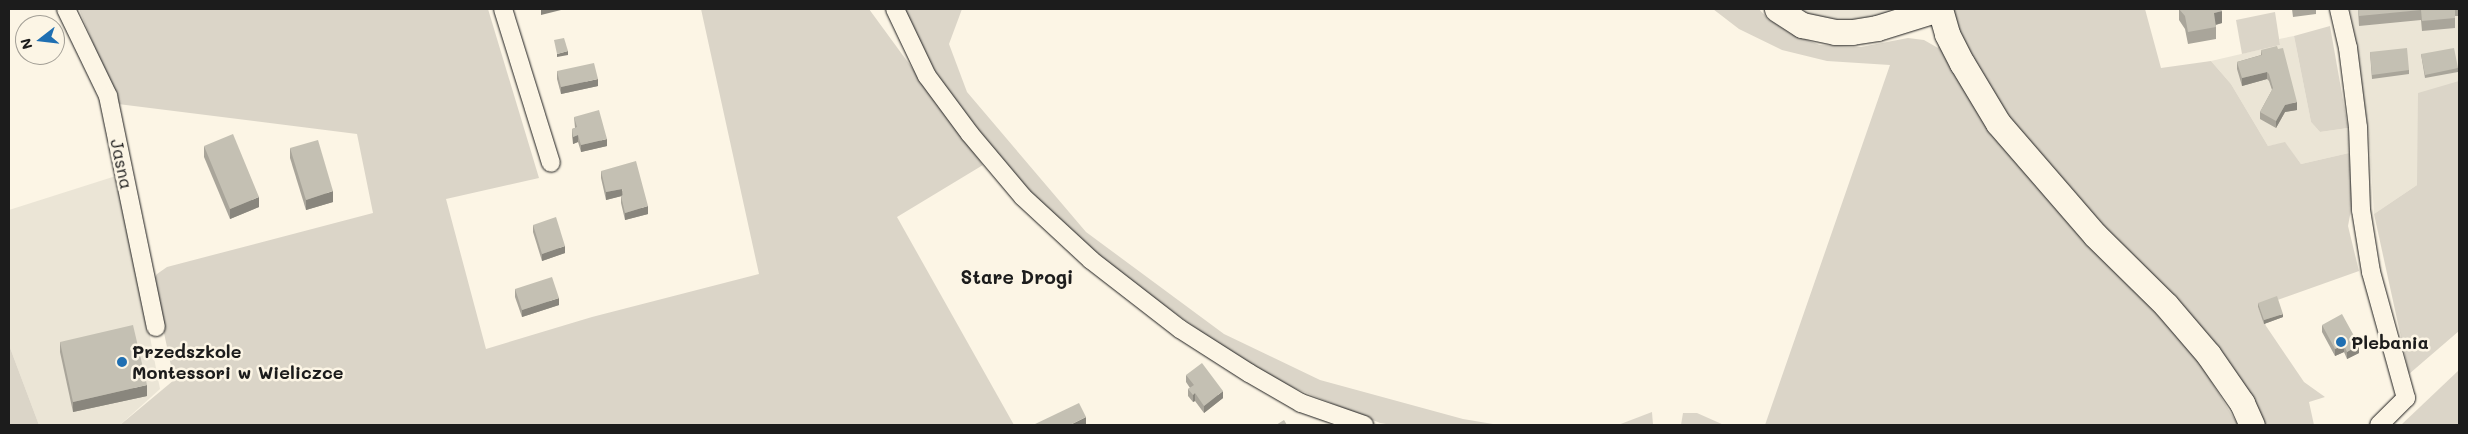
<!DOCTYPE html>
<style>
body{margin:0}
#map{position:relative;width:2468px;height:434px;overflow:hidden;background:#fcf5e5;font-family:Mali,sans-serif}
div>[style]{position:absolute}
[style*='--x']{left:calc(var(--x)*1px);top:calc(var(--y)*1px);width:calc(var(--w)*1px);rotate:calc(var(--a)*1deg)}
.built>*{inset:0;background:#ebe5d6}
.green>*{inset:0;background:#dbd5c8}
.roads{filter:drop-shadow(0 0 1px #1c1c1c) drop-shadow(0 0 1px #1c1c1c)}
.street>*{height:18px;margin:-9px;padding:0 9px;transform-origin:9px;border-radius:9px;background:#fcf5e5}
.secondary>*{height:25px;margin:-12.5px;padding:0 12.5px;transform-origin:12.5px;border-radius:12.5px;background:#fcf5e5}
.wall>*{inset:0;background:#a9a59a}
.shaded-wall>*{inset:0;background:#89867d}
.building>*{inset:0;background:#c4c0b3}
.dots>*{width:14px;height:14px;translate:-50% -50%;box-sizing:border-box;border:2px solid #fcf5e5;border-radius:50%}
span{translate:-50% -50%;white-space:nowrap;text-align:center;line-height:1.15;-webkit-text-stroke:5px #fcf5e5;paint-order:stroke}
.street-label{font-size:18px;color:#1c1c1c}
.poi-label{font-size:18px;color:#1c1c1c;font-weight:700}
.left{translate:0 -50%;text-align:left}
.neighbourhood-label{font-size:19px;color:#1c1c1c;font-weight:700}
.frame{position:absolute;inset:0;border:10px solid #1c1c1c;pointer-events:none}
.north{position:absolute;left:15px;top:15px;width:50px;height:50px;box-sizing:border-box;background:#fcf5e5;border:1px solid #a29e95;border-radius:50%;rotate:254deg;font-size:14px;font-weight:700;line-height:20px;text-align:center;color:#1c1c1c}
.north::after{content:'';display:block;margin:auto;width:18px;height:22px;background:#1f6fb2;clip-path:polygon(50% 0,100% 100%,50% 72%,0 100%)}
</style>
<div id="map">
<div class="built">
<i style="clip-path:polygon(1797px 9px,1895px 9px,1892px 12px,1855px 21px,1828px 22px)"></i>
<i style="clip-path:polygon(2350px 9px,2459px 9px,2459px 128px,2423px 181px,2374px 214px,2369px 135px)"></i>
<i style="clip-path:polygon(2294px 36px,2311px 122px,2320px 132px,2348px 128px,2349px 153px,2301px 164px,2285px 143px,2268px 146px,2231px 84px,2211px 61px,2280px 45px,2279px 39px)"></i>
<i style="clip-path:polygon(119px 175px,160px 389px,120px 425px,39px 425px,9px 345px,9px 210px)"></i>
</div>
<div class="green">
<i style="clip-path:polygon(79px 9px,488px 9px,539px 178px,446px 199px,486px 349px,592px 317px,759px 274px,701px 9px,869px 9px,983px 165px,897px 217px,1014px 425px,120px 425px,174px 380px,153px 281px,157px 274px,167px 267px,373px 213px,357px 134px,118px 104px)"></i>
<i style="clip-path:polygon(905px 9px,962px 9px,949px 44px,967px 92px,1086px 232px,1224px 334px,1320px 380px,1463px 419px,1499px 425px,1392px 425px,1380px 423px,1282px 383px,1232px 354px,1098px 258px,1036px 199px,975px 130px,933px 68px)"></i>
<i style="clip-path:polygon(1713px 9px,1759px 9px,1768px 19px,1791px 34px,1820px 45px,1861px 47px,1908px 38px,1924px 40px,1938px 48px,1944px 9px,2145px 9px,2161px 68px,2211px 61px,2231px 84px,2268px 146px,2285px 142px,2301px 164px,2349px 153px,2352px 204px,2348px 226px,2359px 271px,2258px 307px,2266px 326px,2304px 382px,2325px 397px,2309px 402px,2314px 425px,2266px 425px,2254px 401px,2197px 358px,2238px 425px,1765px 425px,1890px 65px,1827px 61px,1782px 50px,1739px 29px)"></i>
<i style="clip-path:polygon(2275px 12px,2280px 45px,2242px 54px,2236px 20px)"></i>
<i style="clip-path:polygon(2330px 26px,2348px 128px,2320px 132px,2311px 122px,2294px 36px)"></i>
<i style="clip-path:polygon(2459px 81px,2459px 331px,2409px 374px,2374px 214px,2417px 185px,2418px 93px)"></i>
<i style="clip-path:polygon(9px 345px,39px 425px,9px 425px)"></i>
<i style="clip-path:polygon(2459px 370px,2459px 425px,2401px 425px)"></i>
<i style="clip-path:polygon(1652px 412px,1653px 425px,1618px 425px)"></i>
<i style="clip-path:polygon(1683px 413px,1697px 413px,1724px 425px,1681px 425px)"></i>
</div>
<div class="roads">
<div class="street">
<i style="--x:66;--y:9;--w:97;--a:64.2"></i>
<i style="--x:108;--y:96;--w:236;--a:78.3"></i>
<i style="--x:503;--y:9;--w:161;--a:72.7"></i>
<i style="--x:895;--y:9;--w:74;--a:64.5"></i>
<i style="--x:927;--y:76;--w:72;--a:53.4"></i>
<i style="--x:970;--y:134;--w:82;--a:49.9"></i>
<i style="--x:1023;--y:197;--w:93;--a:42.8"></i>
<i style="--x:1091;--y:260;--w:113;--a:37.8"></i>
<i style="--x:1180;--y:329;--w:82;--a:32.5"></i>
<i style="--x:1249;--y:373;--w:60;--a:30"></i>
<i style="--x:1301;--y:403;--w:67;--a:19.2"></i>
<i style="--x:2339;--y:9;--w:40;--a:77"></i>
<i style="--x:2348;--y:48;--w:80;--a:82.8"></i>
<i style="--x:2358;--y:127;--w:83;--a:87.9"></i>
<i style="--x:2361;--y:210;--w:63;--a:80.8"></i>
<i style="--x:2371;--y:272;--w:131;--a:74.5"></i>
<i style="--x:2406;--y:398;--w:38;--a:135"></i>
</div>
<div class="secondary">
<i style="--x:1777;--y:9;--w:30;--a:33"></i>
<i style="--x:1802;--y:25;--w:34;--a:12"></i>
<i style="--x:1835;--y:32;--w:17;--a:0"></i>
<i style="--x:1852;--y:32;--w:25;--a:-9"></i>
<i style="--x:1877;--y:28;--w:64;--a:-17.3"></i>
<i style="--x:1940;--y:9;--w:26;--a:74"></i>
<i style="--x:1947;--y:34;--w:33;--a:63"></i>
<i style="--x:1962;--y:63;--w:70;--a:59"></i>
<i style="--x:1998;--y:123;--w:148;--a:49.1"></i>
<i style="--x:2095;--y:235;--w:100;--a:44.6"></i>
<i style="--x:2166;--y:305;--w:65;--a:49.4"></i>
<i style="--x:2208;--y:354;--w:60;--a:55.2"></i>
<i style="--x:2242;--y:403;--w:24;--a:66"></i>
</div>
</div>
<div class="wall">
<i style="clip-path:polygon(2179px 9px,2221px 9px,2222px 23px,2216px 25px,2216px 39px,2188px 44px,2185px 29px,2179px 20px)"></i>
<i style="clip-path:polygon(2292px 9px,2316px 9px,2316px 14px,2293px 17px)"></i>
<i style="clip-path:polygon(2358px 9px,2459px 9px,2459px 16px,2455px 16px,2455px 28px,2422px 31px,2421px 20px,2359px 26px)"></i>
<i style="clip-path:polygon(2261px 50px,2297px 110px,2285px 112px,2276px 128px,2260px 119px,2260px 112px,2272px 90px,2269px 81px,2267px 79px,2242px 86px,2237px 69px,2237px 62px,2261px 55px)"></i>
<i style="clip-path:polygon(2370px 52px,2409px 70px,2409px 74px,2372px 79px)"></i>
<i style="clip-path:polygon(2421px 54px,2458px 68px,2458px 72px,2425px 78px)"></i>
<i style="clip-path:polygon(557px 71px,598px 86px,561px 94px,557px 79px)"></i>
<i style="clip-path:polygon(574px 117px,607px 146px,581px 152px,578px 142px,573px 144px,572px 136px,572px 129px,575px 128px)"></i>
<i style="clip-path:polygon(204px 146px,259px 207px,230px 219px,204px 157px)"></i>
<i style="clip-path:polygon(290px 148px,333px 202px,306px 210px,290px 158px)"></i>
<i style="clip-path:polygon(601px 171px,648px 214px,625px 220px,621px 203px,621px 196px,606px 200px,601px 178px)"></i>
<i style="clip-path:polygon(533px 225px,565px 253px,542px 261px,533px 232px)"></i>
<i style="clip-path:polygon(515px 289px,559px 305px,522px 317px,515px 297px)"></i>
<i style="clip-path:polygon(2258px 303px,2283px 317px,2264px 324px,2258px 307px)"></i>
<i style="clip-path:polygon(2322px 325px,2359px 353px,2347px 359px,2344px 352px,2335px 356px,2322px 332px)"></i>
<i style="clip-path:polygon(60px 342px,147px 396px,73px 412px,60px 352px)"></i>
<i style="clip-path:polygon(1186px 375px,1223px 398px,1204px 413px,1195px 401px,1193px 402px,1188px 396px,1188px 389px,1190px 388px,1186px 382px)"></i>
</div>
<div class="shaded-wall">
<i style="clip-path:polygon(541px 9px,565px 9px,541px 15px)"></i>
<i style="clip-path:polygon(2222px 11px,2222px 23px,2214px 25px,2214px 13px)"></i>
<i style="clip-path:polygon(568px 51px,568px 55px,557px 57px,557px 54px)"></i>
<i style="clip-path:polygon(2267px 72px,2267px 79px,2242px 86px,2242px 78px)"></i>
<i style="clip-path:polygon(598px 79px,598px 86px,561px 94px,561px 87px)"></i>
<i style="clip-path:polygon(2297px 102px,2297px 110px,2285px 112px,2276px 128px,2276px 121px,2285px 105px)"></i>
<i style="clip-path:polygon(578px 135px,578px 142px,573px 144px,573px 137px)"></i>
<i style="clip-path:polygon(607px 139px,607px 146px,581px 152px,581px 145px)"></i>
<i style="clip-path:polygon(622px 189px,622px 196px,606px 200px,606px 192px)"></i>
<i style="clip-path:polygon(333px 191px,333px 202px,306px 210px,306px 200px)"></i>
<i style="clip-path:polygon(259px 197px,259px 207px,230px 219px,230px 209px)"></i>
<i style="clip-path:polygon(648px 206px,648px 214px,625px 220px,625px 213px)"></i>
<i style="clip-path:polygon(565px 246px,565px 253px,542px 261px,542px 254px)"></i>
<i style="clip-path:polygon(559px 298px,559px 305px,522px 317px,522px 310px)"></i>
<i style="clip-path:polygon(2283px 314px,2283px 317px,2264px 324px,2264px 320px)"></i>
<i style="clip-path:polygon(2344px 345px,2344px 352px,2335px 356px,2335px 349px)"></i>
<i style="clip-path:polygon(2359px 345px,2359px 353px,2347px 359px,2347px 352px)"></i>
<i style="clip-path:polygon(147px 385px,147px 396px,73px 412px,73px 402px)"></i>
<i style="clip-path:polygon(1223px 391px,1223px 398px,1204px 413px,1204px 406px)"></i>
<i style="clip-path:polygon(1195px 393px,1195px 401px,1193px 402px,1193px 395px)"></i>
<i style="clip-path:polygon(1086px 417px,1086px 425px,1070px 425px)"></i>
</div>
<div class="building">
<i style="clip-path:polygon(2179px 9px,2221px 9px,2222px 11px,2214px 13px,2216px 27px,2188px 32px,2185px 16px)"></i>
<i style="clip-path:polygon(2358px 9px,2455px 9px,2455px 18px,2422px 21px,2421px 10px,2359px 16px)"></i>
<i style="clip-path:polygon(564px 38px,568px 51px,557px 54px,554px 40px)"></i>
<i style="clip-path:polygon(2277px 46px,2278px 49px,2283px 48px,2297px 102px,2285px 105px,2276px 121px,2260px 112px,2273px 88px,2269px 74px,2267px 72px,2242px 78px,2237px 62px,2262px 55px,2261px 50px)"></i>
<i style="clip-path:polygon(2407px 48px,2409px 70px,2372px 75px,2370px 52px)"></i>
<i style="clip-path:polygon(2454px 48px,2458px 68px,2425px 75px,2421px 54px)"></i>
<i style="clip-path:polygon(594px 63px,598px 79px,561px 87px,557px 71px)"></i>
<i style="clip-path:polygon(599px 110px,607px 139px,581px 145px,578px 135px,573px 137px,572px 129px,577px 127px,574px 117px)"></i>
<i style="clip-path:polygon(233px 134px,259px 197px,230px 209px,204px 146px)"></i>
<i style="clip-path:polygon(318px 140px,333px 191px,306px 200px,290px 148px)"></i>
<i style="clip-path:polygon(636px 161px,648px 206px,625px 213px,621px 196px,623px 195px,622px 189px,606px 192px,601px 171px)"></i>
<i style="clip-path:polygon(556px 217px,565px 246px,542px 254px,533px 225px)"></i>
<i style="clip-path:polygon(552px 277px,559px 298px,522px 310px,515px 289px)"></i>
<i style="clip-path:polygon(2277px 296px,2283px 314px,2264px 320px,2258px 303px)"></i>
<i style="clip-path:polygon(2342px 314px,2359px 345px,2347px 352px,2344px 345px,2335px 349px,2322px 325px)"></i>
<i style="clip-path:polygon(133px 325px,147px 385px,73px 402px,60px 342px)"></i>
<i style="clip-path:polygon(1202px 363px,1223px 391px,1204px 406px,1195px 393px,1193px 395px,1188px 389px,1194px 385px,1186px 375px)"></i>
<i style="clip-path:polygon(1079px 403px,1086px 417px,1070px 425px,1033px 425px)"></i>
<i style="clip-path:polygon(1284px 420px,1287px 425px,1276px 425px)"></i>
</div>
<div class="dots">
<i style="left:2341px;top:342px;background:#1f6fb2"></i>
<i style="left:122px;top:362px;background:#1f6fb2"></i>
</div>
<div class="street-label">
<span style="left:122px;top:164px;rotate:78deg">Jasna</span>
</div>
<div class="poi-label">
<span class="left" style="left:2351px;top:342px">Plebania</span>
<span class="left" style="left:132px;top:362px">Przedszkole<br>Montessori w Wieliczce</span>
</div>
<div class="neighbourhood-label">
<span style="left:1017px;top:277px">Stare Drogi</span>
</div>
<div class="frame"></div>
<div class="north">N</div>
</div>
